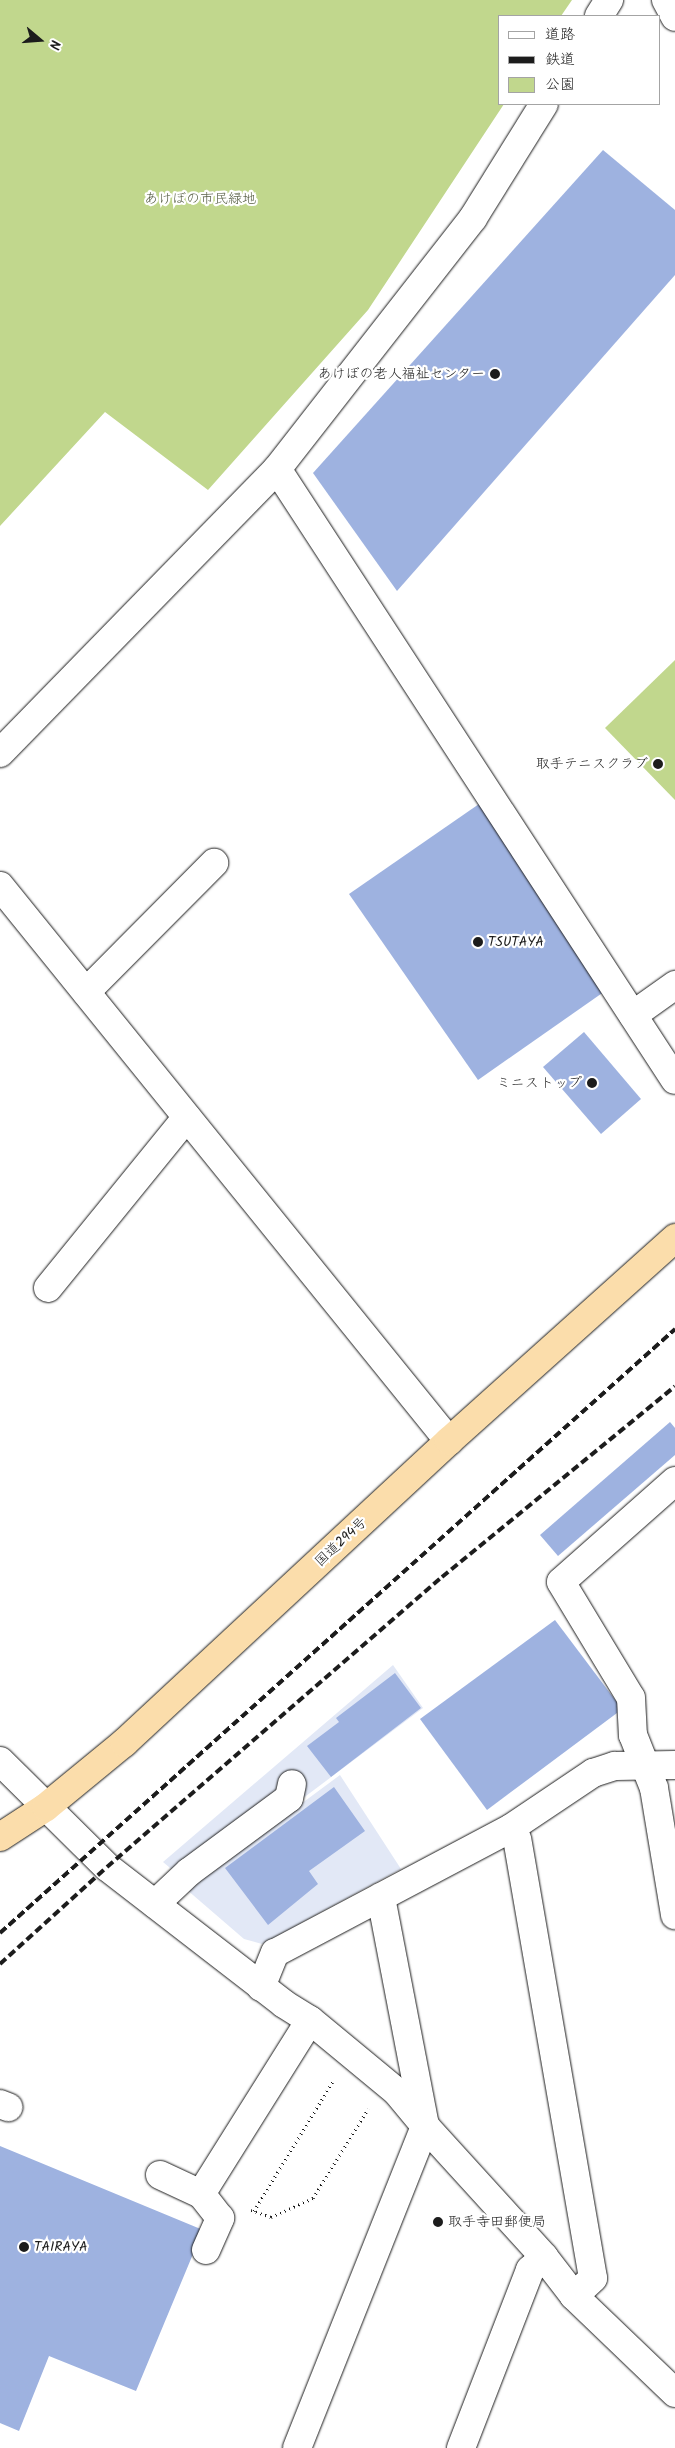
<!DOCTYPE html>
<meta charset="utf-8">
<style>
body{margin:0}
#map{position:relative;width:675px;height:2448px;overflow:hidden;background:#fff;font-family:Kalam,"Klee One",sans-serif}
div>[style]{position:absolute}
[style*='--x']{left:calc(var(--x)*1px);top:calc(var(--y)*1px);width:calc(var(--w)*1px);rotate:calc(var(--a)*1deg)}
.built>*{inset:0;background:#e2e8f6}
.green>*{inset:0;background:#c1d78d}
.building>*{inset:0;background:#9eb2e0}
.path>*{height:3px;margin-top:-1.5px;transform-origin:0;background:repeating-linear-gradient(90deg,#1c1c1c 0 1px,transparent 0 5px)}
.roads{filter:drop-shadow(0 0 1px #1c1c1c) drop-shadow(0 0 1px #1c1c1c)}
.minor>*{height:28px;margin:-14px;padding:0 14px;transform-origin:14px;border-radius:14px;background:#fff}
.highway>*{height:28px;margin:-14px;padding:0 14px;transform-origin:14px;border-radius:14px;background:#fbddab}
.rail>*{height:4px;margin-top:-2px;transform-origin:0;background:repeating-linear-gradient(90deg,#1c1c1c 0 8px,transparent 0 12px)}
.dots>*{width:14px;height:14px;translate:-50% -50%;box-sizing:border-box;border:2px solid #fff;border-radius:50%}
span{translate:-50% -50%;white-space:nowrap;text-align:center;line-height:1.15;-webkit-text-stroke:4.5px #fff;paint-order:stroke}
.park-label{font-size:14px;color:#565d44}
.poi-label{font-size:14px;color:#1c1c1c}
.right{translate:-100% -50%;text-align:right}
.left{translate:0 -50%;text-align:left}
.street-label{font-size:14px;color:#1c1c1c}
.legend{position:absolute;left:498px;top:15px;width:162px;height:90px;box-sizing:border-box;background:#fff;border:1px solid #a4a4a4;margin:0;padding:6px 9px;list-style:none;font-size:15px;color:#1c1c1c}
.legend li{display:flex;align-items:center;gap:10px;height:25px}
.legend b{width:25px;border:1px solid #a4a4a4}
.north{position:absolute;left:15px;top:15px;width:50px;height:50px;-webkit-text-stroke:4px #fff;paint-order:stroke;rotate:108deg;font-size:14px;font-weight:700;line-height:20px;text-align:center;color:#1c1c1c}
.north::after{content:'';display:block;margin:auto;width:18px;height:22px;background:#1c1c1c;clip-path:polygon(50% 0,100% 100%,50% 72%,0 100%)}
</style>
<div id="map">
<div class="built">
<i style="clip-path:polygon(393px 1665px,423px 1708px,189px 1884px,163px 1862px)"></i>
<i style="clip-path:polygon(340px 1775px,401px 1869px,262px 1944px,244px 1939px,186px 1889px)"></i>
</div>
<div class="green">
<i style="clip-path:polygon(0 0,572px 0,561px 16px,499px 16px,499px 104px,504px 104px,368px 310px,208px 490px,105px 412px,0 526px)"></i>
<i style="clip-path:polygon(675px 660px,675px 800px,605px 728px)"></i>
</div>
<div class="building">
<i style="clip-path:polygon(603px 150px,675px 210px,675px 275px,397px 591px,313px 473px)"></i>
<i style="clip-path:polygon(479px 804px,608px 989px,478px 1080px,349px 894px)"></i>
<i style="clip-path:polygon(584px 1032px,641px 1099px,601px 1134px,543px 1067px)"></i>
<i style="clip-path:polygon(670px 1422px,675px 1428px,675px 1455px,558px 1556px,540px 1535px)"></i>
<i style="clip-path:polygon(555px 1620px,619px 1705px,617px 1713px,487px 1810px,420px 1719px)"></i>
<i style="clip-path:polygon(395px 1673px,421px 1708px,331px 1777px,307px 1746px,339px 1722px,336px 1718px)"></i>
<i style="clip-path:polygon(334px 1787px,365px 1831px,309px 1871px,318px 1884px,268px 1925px,225px 1868px)"></i>
<i style="clip-path:polygon(0 2146px,203px 2230px,136px 2391px,49px 2356px,19px 2431px,0 2423px)"></i>
</div>
<div class="path">
<i style="--x:251;--y:2210;--w:21;--a:19"></i>
<i style="--x:271;--y:2217;--w:46;--a:-24.3"></i>
<i style="--x:313;--y:2198;--w:105;--a:-58.3"></i>
<i style="--x:254;--y:2211;--w:152;--a:-58.7"></i>
</div>
<div class="roads">
<div class="minor">
<i style="--x:666;--y:0;--w:19;--a:62"></i>
<i style="--x:599;--y:16;--w:19;--a:-58"></i>
<i style="--x:277;--y:469;--w:318;--a:-52"></i>
<i style="--x:473;--y:218;--w:134;--a:-58.1"></i>
<i style="--x:0;--y:753;--w:397;--a:-45.7"></i>
<i style="--x:277;--y:469;--w:729;--a:56.92"></i>
<i style="--x:0;--y:886;--w:714;--a:51.03"></i>
<i style="--x:86;--y:992;--w:182;--a:-45.2"></i>
<i style="--x:633;--y:1015;--w:52;--a:-35.5"></i>
<i style="--x:48;--y:1288;--w:220;--a:-50.9"></i>
<i style="--x:675;--y:1481;--w:152;--a:138.5"></i>
<i style="--x:561;--y:1582;--w:135;--a:58.9"></i>
<i style="--x:631;--y:1698;--w:37;--a:87"></i>
<i style="--x:633;--y:1735;--w:57;--a:68.4"></i>
<i style="--x:654;--y:1788;--w:129;--a:80.6"></i>
<i style="--x:0;--y:1761;--w:151;--a:44.7"></i>
<i style="--x:107;--y:1867;--w:224;--a:37.7"></i>
<i style="--x:284;--y:2004;--w:31;--a:32"></i>
<i style="--x:310;--y:2020;--w:113;--a:39.6"></i>
<i style="--x:397;--y:2092;--w:44;--a:50.5"></i>
<i style="--x:425;--y:2126;--w:177;--a:47.7"></i>
<i style="--x:544;--y:2257;--w:49;--a:52.4"></i>
<i style="--x:574;--y:2296;--w:140;--a:43.8"></i>
<i style="--x:155;--y:1904;--w:47;--a:-43.3"></i>
<i style="--x:189;--y:1872;--w:124;--a:-36.5"></i>
<i style="--x:289;--y:1798;--w:14;--a:-78"></i>
<i style="--x:261;--y:1987;--w:37;--a:-68"></i>
<i style="--x:275;--y:1953;--w:267;--a:-27.9"></i>
<i style="--x:0;--y:2104;--w:9;--a:21"></i>
<i style="--x:160;--y:2175;--w:45;--a:24.9"></i>
<i style="--x:206;--y:2250;--w:35;--a:-66"></i>
<i style="--x:220;--y:2218;--w:31;--a:-128"></i>
<i style="--x:201;--y:2194;--w:205;--a:-57.9"></i>
<i style="--x:574;--y:2296;--w:26;--a:-43"></i>
<i style="--x:593;--y:2278;--w:445;--a:-99.8"></i>
<i style="--x:517;--y:1840;--w:13;--a:-117"></i>
<i style="--x:511;--y:1828;--w:99;--a:-33.9"></i>
<i style="--x:593;--y:1773;--w:23;--a:-18"></i>
<i style="--x:615;--y:1766;--w:60;--a:-1"></i>
<i style="--x:297;--y:2448;--w:347;--a:-68.3"></i>
<i style="--x:425;--y:2126;--w:233;--a:-100.9"></i>
<i style="--x:461;--y:2448;--w:191;--a:-68.8"></i>
<i style="--x:530;--y:2270;--w:19;--a:-43"></i>
</div>
<div class="highway">
<i style="--x:0;--y:1837;--w:55;--a:-33.1"></i>
<i style="--x:46;--y:1807;--w:101;--a:-39.4"></i>
<i style="--x:124;--y:1743;--w:444;--a:-42.9"></i>
<i style="--x:449;--y:1441;--w:304;--a:-41.9"></i>
</div>
</div>
<div class="rail">
<i style="--x:0;--y:1933;--w:906;--a:-41.82"></i>
<i style="--x:0;--y:1964;--w:144;--a:-42.2"></i>
<i style="--x:107;--y:1867;--w:443;--a:-40.9"></i>
<i style="--x:442;--y:1577;--w:301;--a:-39.3"></i>
</div>
<div class="dots">
<i style="left:495px;top:374px;background:#1c1c1c"></i>
<i style="left:658px;top:764px;background:#1c1c1c"></i>
<i style="left:478px;top:942px;background:#1c1c1c"></i>
<i style="left:592px;top:1083px;background:#1c1c1c"></i>
<i style="left:438px;top:2222px;background:#1c1c1c"></i>
<i style="left:24px;top:2247px;background:#1c1c1c"></i>
</div>
<div class="park-label">
<span style="left:200px;top:199px">あけぼの市民緑地</span>
</div>
<div class="poi-label">
<span class="right" style="left:485px;top:374px">あけぼの老人福祉センター</span>
<span class="right" style="left:648px;top:764px">取手テニスクラブ</span>
<span class="left" style="left:488px;top:942px">TSUTAYA</span>
<span class="right" style="left:582px;top:1083px">ミニストップ</span>
<span class="left" style="left:448px;top:2222px">取手寺田郵便局</span>
<span class="left" style="left:34px;top:2247px">TAIRAYA</span>
</div>
<div class="street-label">
<span style="left:341px;top:1542px;rotate:-43deg">国道294号</span>
</div>
<ul class="legend">
<li><b style="height:6px;background:#fff"></b>道路</li>
<li><b style="height:6px;background:#1c1c1c"></b>鉄道</li>
<li><b style="height:14px;background:#c1d78d"></b>公園</li>
</ul>
<div class="north">N</div>
</div>
